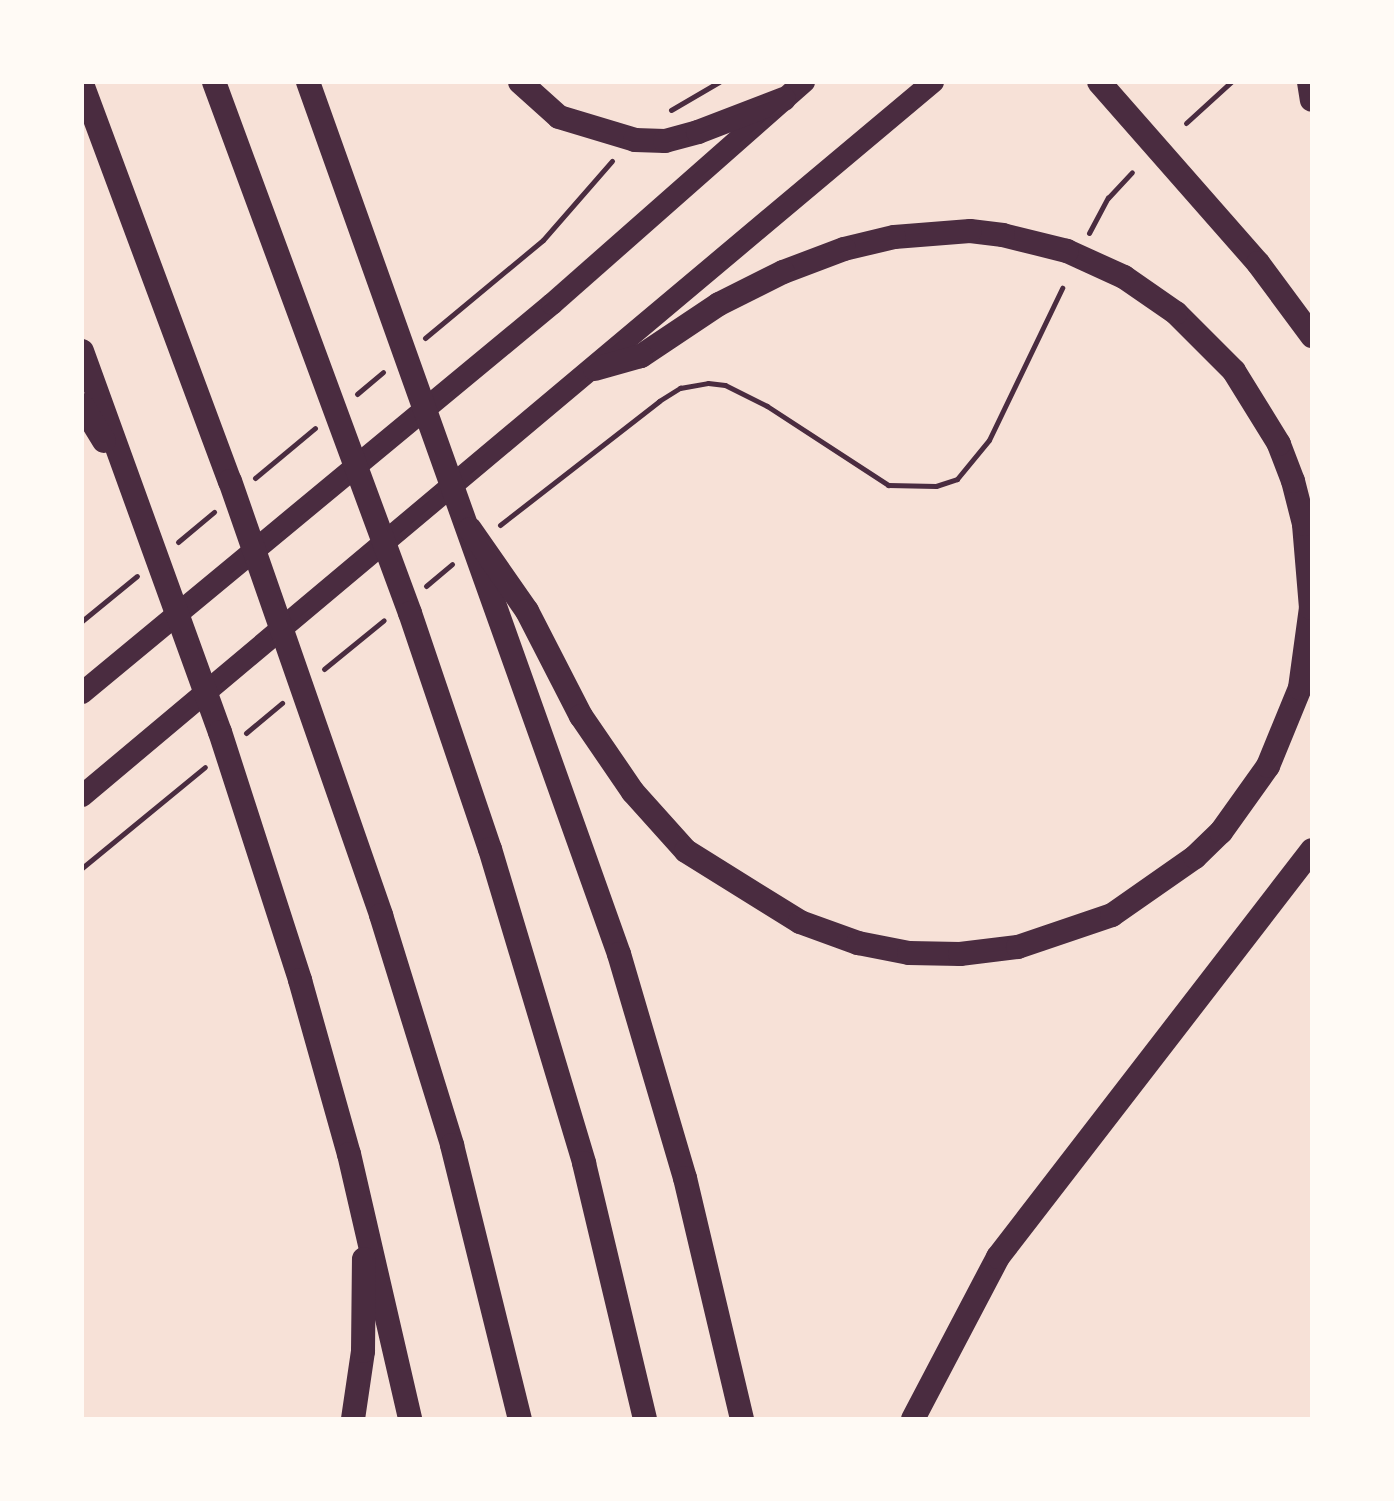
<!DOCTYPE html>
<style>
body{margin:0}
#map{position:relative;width:1394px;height:1501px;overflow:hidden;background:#f7e1d7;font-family:"IBM Plex Sans",sans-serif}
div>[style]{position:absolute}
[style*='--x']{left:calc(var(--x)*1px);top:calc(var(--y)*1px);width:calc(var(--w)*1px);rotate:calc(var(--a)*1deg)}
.path>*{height:5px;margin:-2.5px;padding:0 2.5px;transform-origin:2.5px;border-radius:2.5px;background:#4a2c40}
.trunk>*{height:22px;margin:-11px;padding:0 11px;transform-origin:11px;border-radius:11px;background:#4a2c40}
.motorway>*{height:24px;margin:-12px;padding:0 12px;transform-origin:12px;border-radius:12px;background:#4a2c40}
span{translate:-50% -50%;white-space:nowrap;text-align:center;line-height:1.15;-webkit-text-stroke:8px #fffaf5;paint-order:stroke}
.frame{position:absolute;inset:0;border:84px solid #fffaf5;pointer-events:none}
</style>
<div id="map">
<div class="path">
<i style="--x:671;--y:110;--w:56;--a:-30.3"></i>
<i style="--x:1186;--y:123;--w:61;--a:-42.3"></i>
<i style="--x:1089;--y:233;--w:40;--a:-62"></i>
<i style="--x:1108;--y:198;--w:35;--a:-47"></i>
<i style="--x:425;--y:338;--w:153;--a:-39.7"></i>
<i style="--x:543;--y:240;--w:105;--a:-48.9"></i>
<i style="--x:357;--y:394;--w:34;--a:-40"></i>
<i style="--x:255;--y:478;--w:78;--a:-39.8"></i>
<i style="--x:500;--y:525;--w:202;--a:-37.9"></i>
<i style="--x:659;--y:401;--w:25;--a:-32"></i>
<i style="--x:680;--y:388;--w:28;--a:-10"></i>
<i style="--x:708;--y:383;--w:17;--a:7"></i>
<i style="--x:725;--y:385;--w:47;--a:26.6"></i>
<i style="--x:767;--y:406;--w:145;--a:33.1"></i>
<i style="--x:888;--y:485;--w:48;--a:1.2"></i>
<i style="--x:936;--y:486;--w:22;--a:-18"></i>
<i style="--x:957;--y:479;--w:50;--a:-50.6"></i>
<i style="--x:989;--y:440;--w:169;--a:-64.3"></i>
<i style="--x:178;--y:542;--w:47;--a:-39.8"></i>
<i style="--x:426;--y:586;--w:34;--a:-40"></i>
<i style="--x:82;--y:621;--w:71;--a:-39.3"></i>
<i style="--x:324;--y:669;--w:77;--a:-39.2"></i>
<i style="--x:246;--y:733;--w:47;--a:-39.8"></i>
<i style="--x:82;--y:868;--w:159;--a:-39.4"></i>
</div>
<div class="trunk">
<i style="--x:82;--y:693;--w:610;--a:-39.61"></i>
<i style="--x:552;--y:304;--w:336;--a:-41.4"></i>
<i style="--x:82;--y:796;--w:1111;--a:-40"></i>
</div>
<div class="motorway">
<i style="--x:214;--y:82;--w:566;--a:69.74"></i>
<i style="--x:410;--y:613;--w:249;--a:71.3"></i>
<i style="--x:490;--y:849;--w:328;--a:73.3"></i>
<i style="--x:584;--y:1163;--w:263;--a:76.6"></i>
<i style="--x:308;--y:82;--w:926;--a:70.37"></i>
<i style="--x:619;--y:954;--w:234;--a:73.6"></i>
<i style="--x:685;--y:1178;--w:248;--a:76.7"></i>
<i style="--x:520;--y:82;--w:52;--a:41.9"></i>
<i style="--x:559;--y:117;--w:79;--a:16.8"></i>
<i style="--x:635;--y:140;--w:30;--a:2"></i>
<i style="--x:665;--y:141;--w:34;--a:-15"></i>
<i style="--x:698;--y:132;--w:92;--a:-21"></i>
<i style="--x:1099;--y:82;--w:241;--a:48.7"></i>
<i style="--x:1258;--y:263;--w:91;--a:53.5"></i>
<i style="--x:1309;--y:82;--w:18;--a:81"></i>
<i style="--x:82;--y:84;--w:424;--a:69.6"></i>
<i style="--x:230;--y:481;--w:460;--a:70.8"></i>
<i style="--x:381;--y:915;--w:241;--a:72.8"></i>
<i style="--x:452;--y:1145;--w:282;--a:76.1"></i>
<i style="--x:82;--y:351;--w:405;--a:70.1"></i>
<i style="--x:220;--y:732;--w:261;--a:72.1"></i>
<i style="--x:300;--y:980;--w:181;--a:74.3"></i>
<i style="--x:349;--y:1154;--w:272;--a:77"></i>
<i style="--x:82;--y:405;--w:42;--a:58.6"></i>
<i style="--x:470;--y:529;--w:100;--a:55.2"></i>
<i style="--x:527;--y:611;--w:118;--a:62.8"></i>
<i style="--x:581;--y:716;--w:92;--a:55.6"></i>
<i style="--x:633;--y:792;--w:79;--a:48.1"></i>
<i style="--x:686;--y:851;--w:134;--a:31.9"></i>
<i style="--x:800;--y:922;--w:62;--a:19.9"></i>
<i style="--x:858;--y:943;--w:52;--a:11.1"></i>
<i style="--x:909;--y:953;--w:51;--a:1.1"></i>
<i style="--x:960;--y:954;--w:58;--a:-6.9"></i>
<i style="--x:1018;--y:947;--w:99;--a:-18.8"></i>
<i style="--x:1112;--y:915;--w:101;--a:-34.9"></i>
<i style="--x:1195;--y:857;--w:36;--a:-44"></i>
<i style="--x:1221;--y:832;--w:81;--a:-54.5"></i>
<i style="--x:1268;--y:766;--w:84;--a:-67.7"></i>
<i style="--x:1300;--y:688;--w:81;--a:-82.2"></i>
<i style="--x:1311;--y:608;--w:84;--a:-94.8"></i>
<i style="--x:1304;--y:524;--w:44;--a:-104.3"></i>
<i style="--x:1293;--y:481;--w:40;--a:-111"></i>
<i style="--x:1279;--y:444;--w:86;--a:-121.7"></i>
<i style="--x:1234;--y:371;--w:82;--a:-135"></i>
<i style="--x:1176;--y:313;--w:63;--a:-145.3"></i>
<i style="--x:1124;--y:277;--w:63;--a:-155.5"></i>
<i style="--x:1067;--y:251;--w:66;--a:-166"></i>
<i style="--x:1003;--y:235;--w:33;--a:-173"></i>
<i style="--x:970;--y:231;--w:76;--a:175.5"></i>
<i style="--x:894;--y:237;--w:51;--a:166.5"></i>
<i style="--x:844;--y:249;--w:65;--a:159.3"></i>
<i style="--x:783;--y:272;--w:72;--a:153.4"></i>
<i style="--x:719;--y:304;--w:94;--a:146.3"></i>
<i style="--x:641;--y:356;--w:48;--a:164.2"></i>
<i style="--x:353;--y:1419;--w:69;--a:-81.6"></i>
<i style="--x:363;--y:1351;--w:92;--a:-89.4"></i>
<i style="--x:913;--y:1419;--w:183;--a:-62.3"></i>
<i style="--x:998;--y:1257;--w:514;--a:-52.35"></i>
</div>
<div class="frame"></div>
</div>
